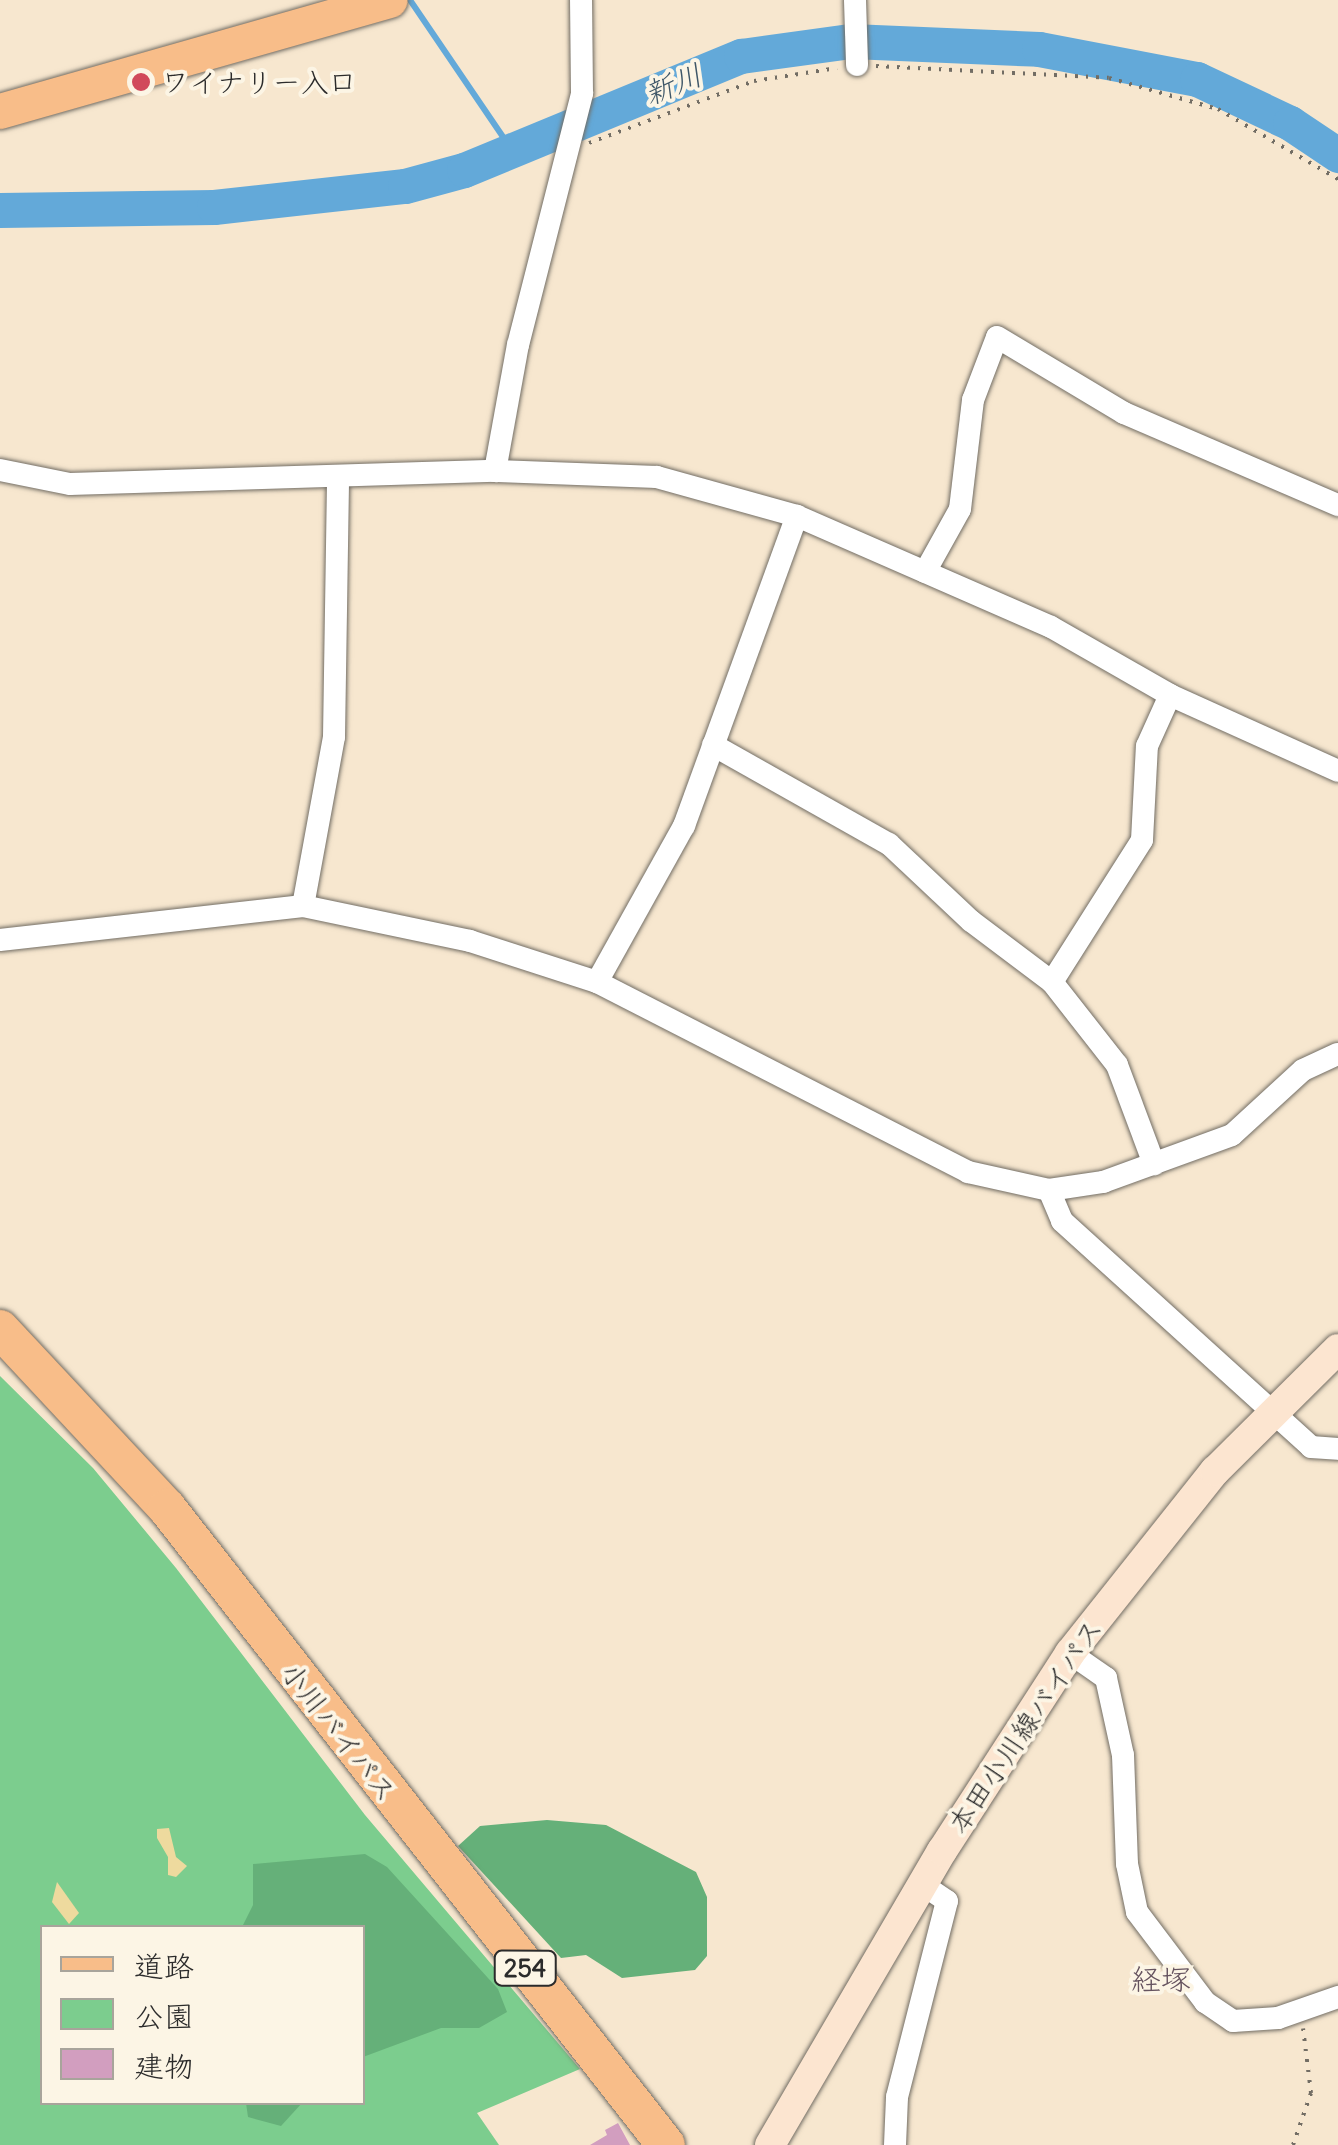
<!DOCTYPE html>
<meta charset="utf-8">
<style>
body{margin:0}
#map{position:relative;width:1338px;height:2145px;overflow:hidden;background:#f7e7cf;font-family:Delius,"Klee One",sans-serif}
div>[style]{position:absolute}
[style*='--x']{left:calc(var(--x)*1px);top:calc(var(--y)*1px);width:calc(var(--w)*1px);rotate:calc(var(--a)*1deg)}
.green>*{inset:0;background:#7ccd8e}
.forest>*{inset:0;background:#65b079}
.sand>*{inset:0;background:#eeda9e}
.stream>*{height:6px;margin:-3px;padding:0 3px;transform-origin:3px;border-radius:3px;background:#63a9d9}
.river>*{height:35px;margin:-17.5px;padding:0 17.5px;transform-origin:17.5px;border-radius:17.5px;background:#63a9d9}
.building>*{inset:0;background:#d29ebf}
.path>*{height:4px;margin-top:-2px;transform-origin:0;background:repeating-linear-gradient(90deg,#726d64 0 2.5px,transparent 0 10.5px)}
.roads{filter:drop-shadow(0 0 2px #726d64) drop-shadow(0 0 2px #726d64)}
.minor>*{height:22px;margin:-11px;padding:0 11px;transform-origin:11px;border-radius:11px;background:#fff}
.secondary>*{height:30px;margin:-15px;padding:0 15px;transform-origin:15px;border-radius:15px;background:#fce5d0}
.primary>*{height:35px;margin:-17.5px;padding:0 17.5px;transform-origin:17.5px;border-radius:17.5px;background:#f8bd89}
.trunk>*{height:38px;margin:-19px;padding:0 19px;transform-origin:19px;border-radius:19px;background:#f8bd89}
.dots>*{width:28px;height:28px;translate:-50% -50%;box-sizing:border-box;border:5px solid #fcf5e5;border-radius:50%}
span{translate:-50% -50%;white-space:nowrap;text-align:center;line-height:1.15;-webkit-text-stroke:8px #fcf5e5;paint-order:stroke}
.shield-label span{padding:2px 8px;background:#fcf5e5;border:2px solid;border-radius:8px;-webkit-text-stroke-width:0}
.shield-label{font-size:25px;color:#2b2b2b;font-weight:700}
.poi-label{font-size:28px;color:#2b2b2b}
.left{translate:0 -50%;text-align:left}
.street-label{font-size:28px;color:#2b2b2b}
.water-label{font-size:30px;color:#3f5768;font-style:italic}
.neighbourhood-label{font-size:30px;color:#65535f}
.legend{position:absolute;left:40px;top:1925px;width:325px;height:180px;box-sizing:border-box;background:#fcf5e5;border:2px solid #a8a49b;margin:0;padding:12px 18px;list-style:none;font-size:30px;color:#2b2b2b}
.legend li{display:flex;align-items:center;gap:20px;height:50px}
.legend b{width:50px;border:2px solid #a8a49b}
</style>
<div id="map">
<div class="green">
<i style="clip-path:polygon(evenodd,0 1376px,93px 1468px,176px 1568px,365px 1815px,580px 2069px,477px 2113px,499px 2145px,0 2145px,0 1376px,42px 1928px,362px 1928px,362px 2102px,42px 2102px,42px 1928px)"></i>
</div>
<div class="forest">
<i style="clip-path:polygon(547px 1820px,606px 1825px,696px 1872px,707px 1897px,707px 1956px,695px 1970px,622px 1978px,586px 1955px,561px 1958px,458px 1846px,480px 1826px)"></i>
<i style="clip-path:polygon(365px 1854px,387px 1867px,498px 1989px,507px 2012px,479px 2028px,441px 2028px,363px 2057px,362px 1928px,242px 1927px,253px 1905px,253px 1864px)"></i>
<i style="clip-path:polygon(246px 2103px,246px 2102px,302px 2103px,281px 2126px,248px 2117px)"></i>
</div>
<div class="sand">
<i style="clip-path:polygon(169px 1828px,176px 1857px,187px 1866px,176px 1877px,168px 1875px,168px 1857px,157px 1838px,157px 1829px)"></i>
<i style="clip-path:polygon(57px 1882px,79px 1913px,69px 1924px,52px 1902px)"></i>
</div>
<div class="stream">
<i style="--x:410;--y:0;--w:181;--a:55.8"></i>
</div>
<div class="river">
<i style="--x:0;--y:210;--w:214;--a:-0.8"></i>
<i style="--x:214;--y:207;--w:192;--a:-6.3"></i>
<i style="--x:405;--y:186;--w:61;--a:-15.2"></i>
<i style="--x:464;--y:170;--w:300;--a:-22.4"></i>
<i style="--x:741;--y:56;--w:111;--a:-7.8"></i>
<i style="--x:851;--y:41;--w:188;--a:2.4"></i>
<i style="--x:1039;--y:49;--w:161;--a:10.8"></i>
<i style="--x:1197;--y:79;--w:103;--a:25.3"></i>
<i style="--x:1290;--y:123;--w:58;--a:33.7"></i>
</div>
<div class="building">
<i style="clip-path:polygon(618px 2123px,630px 2145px,590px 2145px,607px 2135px,605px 2130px)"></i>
</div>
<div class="path">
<i style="--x:876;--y:66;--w:233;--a:2.9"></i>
<i style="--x:1109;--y:78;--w:113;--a:15.9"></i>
<i style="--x:1218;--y:109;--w:139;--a:30.3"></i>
<i style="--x:589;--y:143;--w:176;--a:-20.6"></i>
<i style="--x:754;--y:81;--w:84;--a:-8.9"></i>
<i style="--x:1293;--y:2145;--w:55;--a:-70.9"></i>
<i style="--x:1311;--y:2093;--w:65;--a:-97"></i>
</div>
<div class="roads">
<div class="minor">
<i style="--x:855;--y:0;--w:65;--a:88.2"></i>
<i style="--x:0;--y:470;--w:71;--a:11.3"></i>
<i style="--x:70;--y:484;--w:425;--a:-1.8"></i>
<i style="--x:495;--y:471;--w:162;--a:2.1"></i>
<i style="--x:657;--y:477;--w:145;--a:15.6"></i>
<i style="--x:797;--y:516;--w:277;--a:23.6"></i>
<i style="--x:1051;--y:627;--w:137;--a:29.7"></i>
<i style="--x:1170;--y:695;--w:184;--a:24.3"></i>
<i style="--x:495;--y:471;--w:128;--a:-79.7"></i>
<i style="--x:518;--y:345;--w:260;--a:-75.7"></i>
<i style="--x:582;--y:93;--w:93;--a:-90.6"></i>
<i style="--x:925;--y:572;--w:72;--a:-60.9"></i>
<i style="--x:960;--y:509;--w:110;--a:-83.2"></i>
<i style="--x:973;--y:400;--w:67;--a:-69.1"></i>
<i style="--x:997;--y:337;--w:148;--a:30.9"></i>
<i style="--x:1124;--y:413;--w:233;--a:23.3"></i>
<i style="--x:713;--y:745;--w:202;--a:29.4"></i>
<i style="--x:889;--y:844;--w:112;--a:43.2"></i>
<i style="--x:971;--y:921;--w:101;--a:37"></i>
<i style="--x:1052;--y:982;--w:105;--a:51.9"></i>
<i style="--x:1117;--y:1065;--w:106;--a:69.5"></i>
<i style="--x:303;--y:906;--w:172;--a:-79.6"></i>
<i style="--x:334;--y:737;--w:260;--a:-89.1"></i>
<i style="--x:0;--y:940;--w:305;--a:-6.4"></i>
<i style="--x:303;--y:906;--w:171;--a:11.8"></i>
<i style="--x:470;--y:941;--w:133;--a:17.9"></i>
<i style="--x:597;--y:982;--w:417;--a:27.1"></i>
<i style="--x:968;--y:1172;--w:83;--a:12.5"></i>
<i style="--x:1049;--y:1190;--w:55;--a:-8.4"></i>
<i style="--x:1103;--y:1182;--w:137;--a:-20"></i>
<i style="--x:1232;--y:1135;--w:96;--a:-42.5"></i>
<i style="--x:1303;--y:1070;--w:38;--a:-25"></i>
<i style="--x:597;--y:982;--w:179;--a:-60.9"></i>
<i style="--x:684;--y:826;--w:330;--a:-70"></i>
<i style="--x:1052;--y:982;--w:168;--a:-57.6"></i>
<i style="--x:1142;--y:840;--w:94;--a:-87"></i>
<i style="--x:1147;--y:746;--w:56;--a:-65.7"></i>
<i style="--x:1049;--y:1190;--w:34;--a:67"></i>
<i style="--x:1062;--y:1221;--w:336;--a:42.2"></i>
<i style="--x:1311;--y:1447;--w:27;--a:4"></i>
<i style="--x:1070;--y:1653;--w:44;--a:34.8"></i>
<i style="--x:1106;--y:1678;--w:79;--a:77.6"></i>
<i style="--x:1123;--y:1755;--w:109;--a:87.9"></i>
<i style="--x:1127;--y:1864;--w:49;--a:78.2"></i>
<i style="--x:1137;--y:1912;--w:113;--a:52.9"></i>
<i style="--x:1205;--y:2002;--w:34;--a:34"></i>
<i style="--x:1233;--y:2021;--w:45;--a:-3.8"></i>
<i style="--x:1278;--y:2018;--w:64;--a:-19.3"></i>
<i style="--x:895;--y:2145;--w:48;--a:-87.6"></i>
<i style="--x:897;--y:2097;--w:202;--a:-75.7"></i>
<i style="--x:947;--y:1901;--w:29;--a:-146"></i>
</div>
<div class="secondary">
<i style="--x:770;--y:2145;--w:341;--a:-59.7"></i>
<i style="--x:942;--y:1851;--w:236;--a:-57.1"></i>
<i style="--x:1070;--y:1653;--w:233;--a:-51.5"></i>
<i style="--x:1215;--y:1471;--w:173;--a:-44.8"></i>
</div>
<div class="primary">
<i style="--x:0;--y:111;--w:405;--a:-15.9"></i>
</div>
<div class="trunk">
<i style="--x:0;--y:1329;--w:245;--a:47"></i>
<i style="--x:167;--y:1508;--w:809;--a:51.93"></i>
</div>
</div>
<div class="dots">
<i style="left:141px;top:82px;background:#d1495b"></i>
</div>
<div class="shield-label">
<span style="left:525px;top:1968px">254</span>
</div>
<div class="poi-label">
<span class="left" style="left:161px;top:82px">ワイナリー入口</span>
</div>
<div class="street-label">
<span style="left:1025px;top:1726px;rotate:-56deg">本田小川線バイパス</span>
<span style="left:339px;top:1732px;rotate:52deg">小川バイパス</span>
</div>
<div class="water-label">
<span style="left:673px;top:84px;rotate:-22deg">新川</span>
</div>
<div class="neighbourhood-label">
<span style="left:1161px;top:1979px">経塚</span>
</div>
<ul class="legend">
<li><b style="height:12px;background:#f8bd89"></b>道路</li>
<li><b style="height:28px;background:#7ccd8e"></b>公園</li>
<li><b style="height:28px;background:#d29ebf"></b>建物</li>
</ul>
</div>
